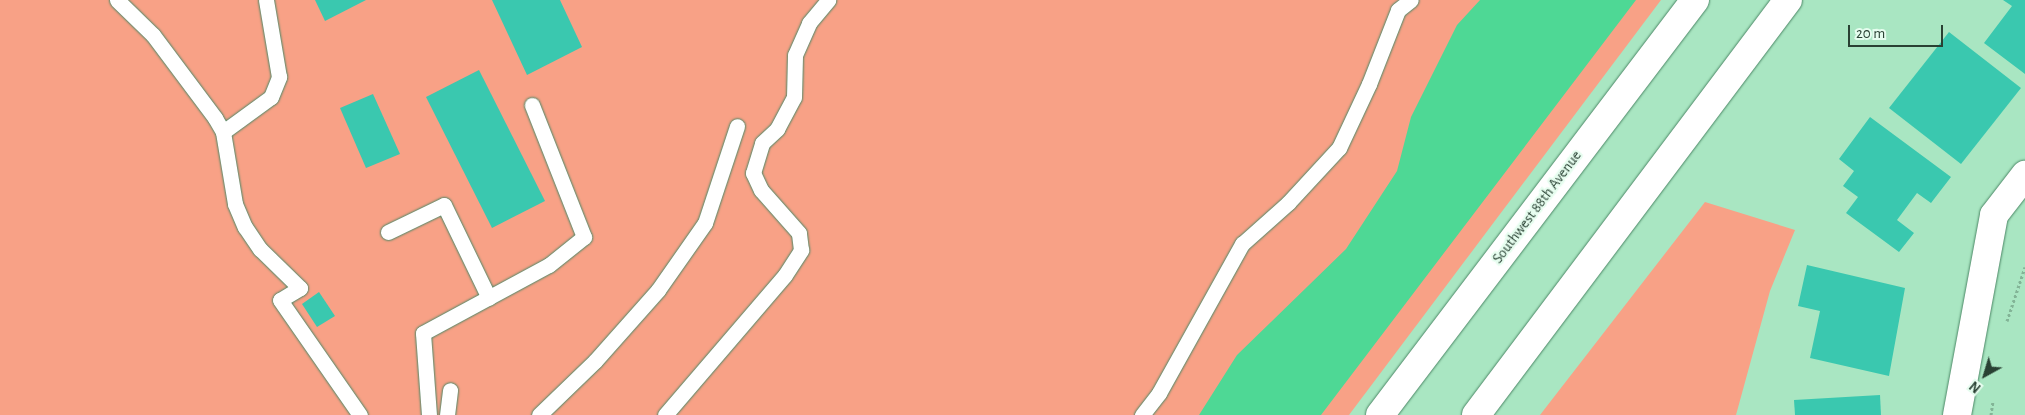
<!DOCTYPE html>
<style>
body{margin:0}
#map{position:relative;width:2025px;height:415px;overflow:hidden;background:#a9e6c2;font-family:"Alegreya Sans",sans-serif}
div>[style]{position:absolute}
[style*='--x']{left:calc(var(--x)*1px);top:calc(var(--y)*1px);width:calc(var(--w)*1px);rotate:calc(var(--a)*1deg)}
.green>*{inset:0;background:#f8a186}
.water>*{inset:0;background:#4ed895}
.building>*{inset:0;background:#3ac8af}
.path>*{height:3px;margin-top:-1.5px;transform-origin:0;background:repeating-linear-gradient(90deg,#82b496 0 2.5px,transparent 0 5px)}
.roads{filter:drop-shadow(0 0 1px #4c8766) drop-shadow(0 0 1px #4c8766)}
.service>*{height:15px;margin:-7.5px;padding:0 7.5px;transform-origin:7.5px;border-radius:7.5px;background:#fff}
.minor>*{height:28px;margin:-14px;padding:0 14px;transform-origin:14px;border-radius:14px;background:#fff}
.secondary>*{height:28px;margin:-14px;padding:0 14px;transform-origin:14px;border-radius:14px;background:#fff}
span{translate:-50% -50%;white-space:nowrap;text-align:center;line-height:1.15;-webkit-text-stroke:4.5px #e6fdef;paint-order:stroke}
.street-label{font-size:15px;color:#294133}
.north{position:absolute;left:1960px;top:350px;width:50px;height:50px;-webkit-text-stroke:4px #e6fdef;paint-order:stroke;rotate:219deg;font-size:14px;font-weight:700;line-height:20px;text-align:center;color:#294133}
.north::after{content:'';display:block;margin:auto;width:18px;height:22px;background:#294133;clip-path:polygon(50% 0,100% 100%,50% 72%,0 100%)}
.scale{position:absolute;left:1848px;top:25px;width:95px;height:22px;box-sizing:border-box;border:2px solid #294133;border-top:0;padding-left:6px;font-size:15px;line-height:18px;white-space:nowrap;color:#294133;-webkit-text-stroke:4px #e6fdef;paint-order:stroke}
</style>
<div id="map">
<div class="green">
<i style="clip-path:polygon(0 0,1661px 0,1349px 415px,0 415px)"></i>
<i style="clip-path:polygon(1705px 202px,1795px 230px,1770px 291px,1736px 415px,1540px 415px)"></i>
</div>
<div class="water">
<i style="clip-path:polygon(1480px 0,1636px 0,1321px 415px,1199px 415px,1237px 355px,1346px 249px,1397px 171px,1411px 117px,1457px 25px)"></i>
</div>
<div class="building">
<i style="clip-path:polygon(315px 0,366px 0,325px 21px)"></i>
<i style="clip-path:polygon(492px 0,560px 0,582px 47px,527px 75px)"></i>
<i style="clip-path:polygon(2003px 0,2025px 0,2025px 74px,1984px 43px,2012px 6px)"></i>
<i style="clip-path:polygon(1949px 32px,2021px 88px,1961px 164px,1889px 108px)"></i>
<i style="clip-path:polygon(479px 70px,545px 201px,492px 228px,426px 97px)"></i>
<i style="clip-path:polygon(373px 94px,400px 154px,366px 168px,340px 108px)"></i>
<i style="clip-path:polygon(1870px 117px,1951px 177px,1931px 203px,1917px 193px,1897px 220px,1914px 233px,1899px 252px,1846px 213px,1858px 197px,1843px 186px,1854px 171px,1839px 159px)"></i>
<i style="clip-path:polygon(1807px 265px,1905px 288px,1889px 376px,1810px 358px,1820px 311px,1798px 306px)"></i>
<i style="clip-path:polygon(319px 292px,335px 316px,317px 327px,302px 304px)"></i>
<i style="clip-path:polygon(1880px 395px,1881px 415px,1795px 415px,1794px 400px)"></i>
</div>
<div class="path">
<i style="--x:2007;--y:321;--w:57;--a:-71.6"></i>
<i style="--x:1991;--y:415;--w:14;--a:-82"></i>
</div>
<div class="roads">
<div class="service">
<i style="--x:117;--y:0;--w:50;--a:44.2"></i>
<i style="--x:153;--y:35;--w:104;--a:53.2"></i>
<i style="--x:215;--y:118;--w:16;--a:60"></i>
<i style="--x:223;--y:132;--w:73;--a:80.5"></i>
<i style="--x:235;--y:204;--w:25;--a:67"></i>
<i style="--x:245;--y:227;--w:27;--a:56"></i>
<i style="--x:260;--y:249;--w:56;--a:44.3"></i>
<i style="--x:300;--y:288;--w:23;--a:149"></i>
<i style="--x:280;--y:300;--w:140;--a:55.2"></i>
<i style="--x:223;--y:132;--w:59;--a:-36.1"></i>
<i style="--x:271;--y:97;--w:22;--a:-68"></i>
<i style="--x:279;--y:77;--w:78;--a:-99.6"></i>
<i style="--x:388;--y:232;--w:62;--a:-25.7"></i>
<i style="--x:444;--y:205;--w:103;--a:64.2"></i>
<i style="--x:429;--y:415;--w:82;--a:-94.2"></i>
<i style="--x:423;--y:333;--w:143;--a:-28.4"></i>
<i style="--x:549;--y:265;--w:45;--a:-38.7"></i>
<i style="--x:584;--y:237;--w:142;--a:-111.5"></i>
<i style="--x:447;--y:415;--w:25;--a:-83"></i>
<i style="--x:539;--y:415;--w:78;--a:-44"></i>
<i style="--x:595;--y:361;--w:95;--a:-48.4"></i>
<i style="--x:658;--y:290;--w:82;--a:-55"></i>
<i style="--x:705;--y:223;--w:102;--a:-71.7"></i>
<i style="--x:665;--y:415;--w:184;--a:-49.4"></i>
<i style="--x:785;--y:275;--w:30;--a:-57"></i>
<i style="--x:801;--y:250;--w:17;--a:-97"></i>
<i style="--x:799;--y:233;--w:57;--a:-131.5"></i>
<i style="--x:761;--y:190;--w:19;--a:-115"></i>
<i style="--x:753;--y:173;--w:31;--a:-73"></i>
<i style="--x:762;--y:143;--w:21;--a:-43"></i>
<i style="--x:777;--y:129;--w:36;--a:-62"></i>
<i style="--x:794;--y:97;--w:42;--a:-88.6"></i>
<i style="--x:795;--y:55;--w:35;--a:-66"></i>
<i style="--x:809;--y:23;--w:30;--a:-50"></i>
<i style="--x:1142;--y:415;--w:28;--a:-52"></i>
<i style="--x:1159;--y:393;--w:171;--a:-60.9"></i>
<i style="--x:1242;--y:244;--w:62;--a:-41.7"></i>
<i style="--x:1288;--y:203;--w:75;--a:-47.2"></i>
<i style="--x:1339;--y:148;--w:71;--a:-64.9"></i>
<i style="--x:1369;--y:84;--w:79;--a:-68.6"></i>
<i style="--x:1398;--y:10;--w:16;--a:-38"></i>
</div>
<div class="minor">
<i style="--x:1957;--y:415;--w:203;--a:-79.5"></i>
<i style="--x:1994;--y:215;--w:51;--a:-52.2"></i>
</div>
<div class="secondary">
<i style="--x:1380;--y:415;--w:521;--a:-52.8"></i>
<i style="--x:1476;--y:415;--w:519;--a:-53.06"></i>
</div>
</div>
<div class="street-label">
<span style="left:1537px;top:207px;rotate:-53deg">Southwest 88th Avenue</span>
</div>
<div class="north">N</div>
<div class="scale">20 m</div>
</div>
